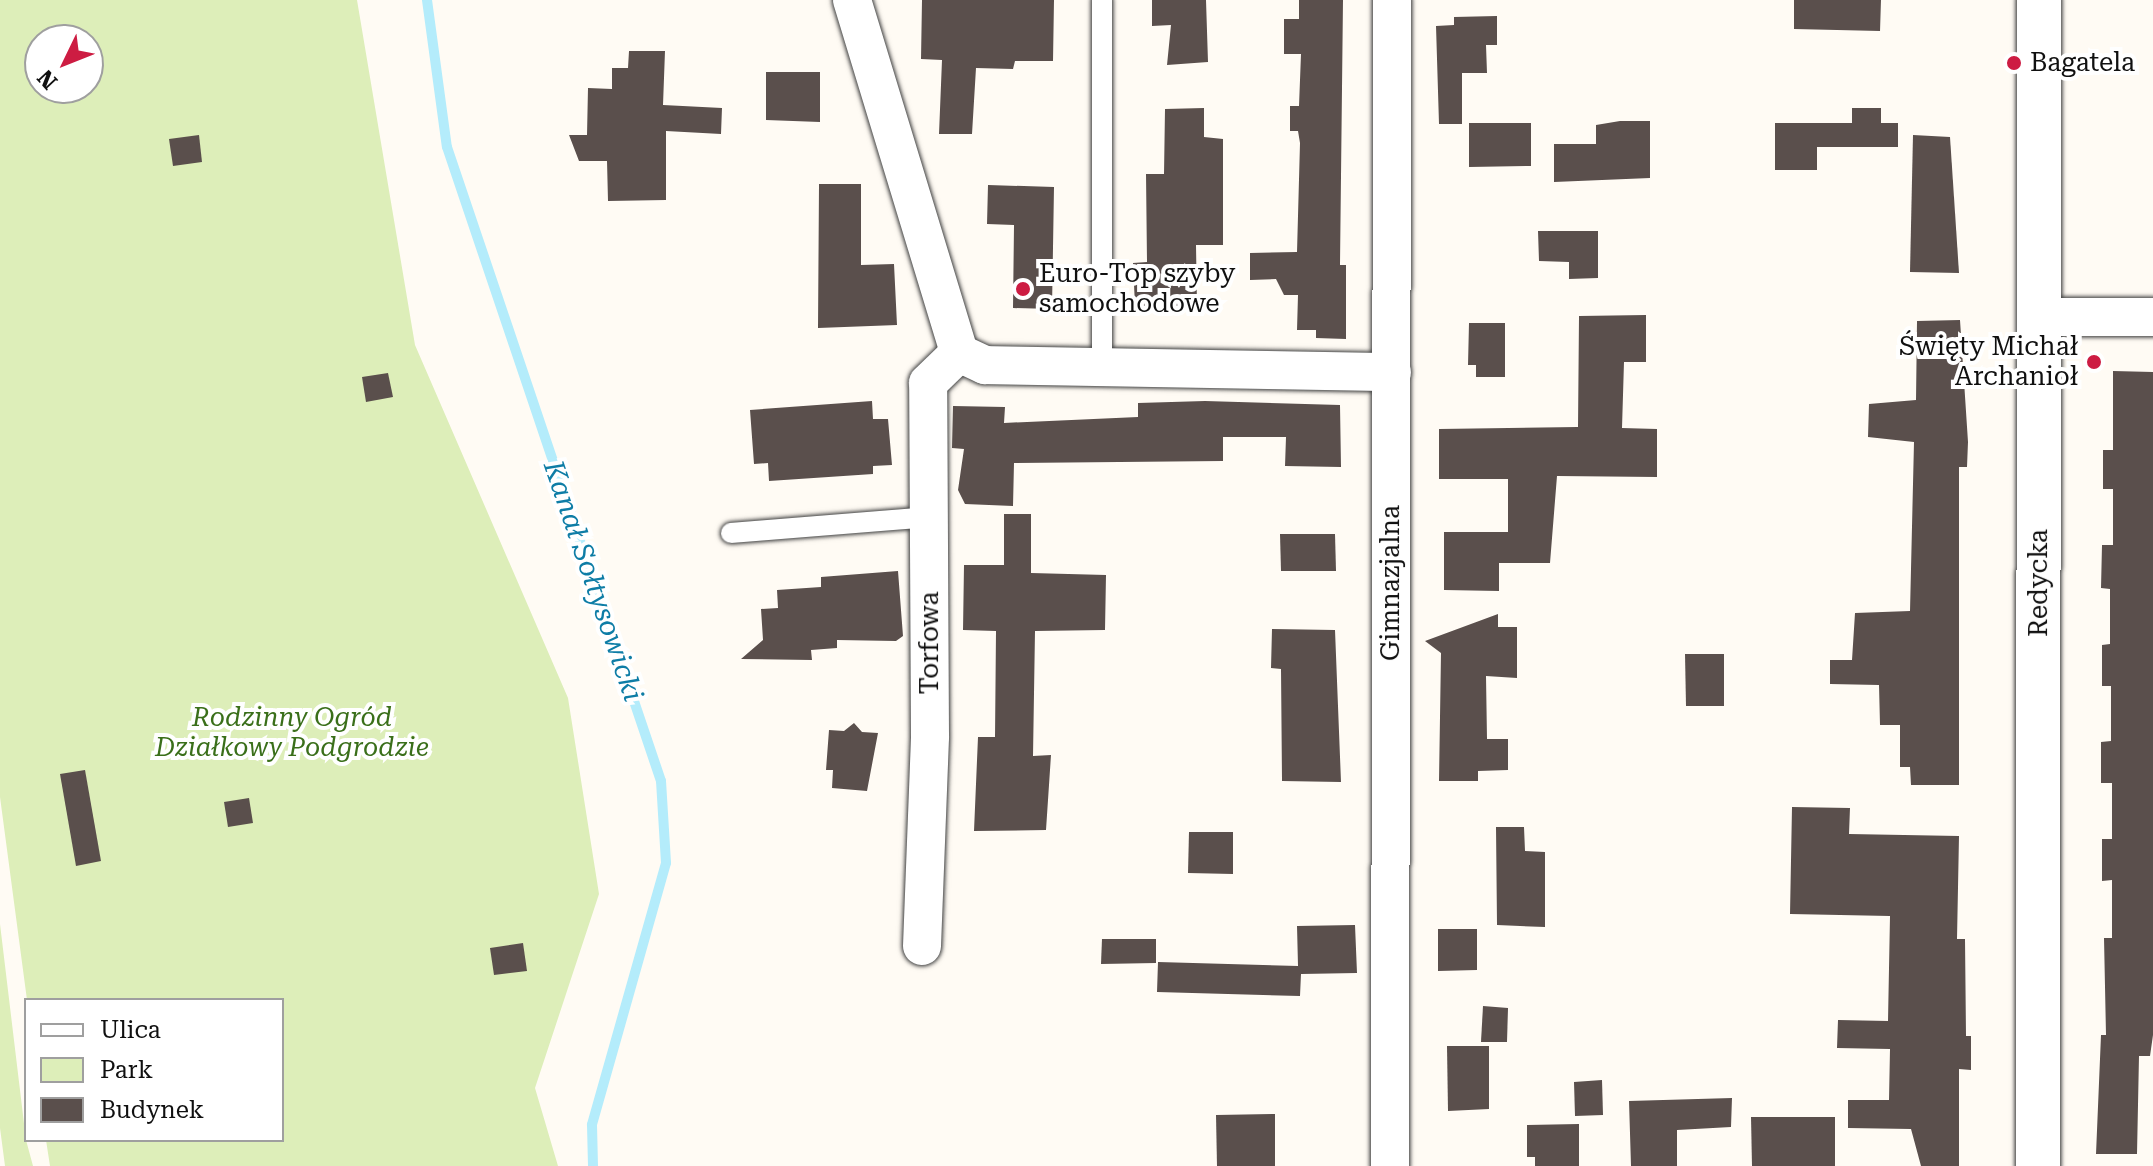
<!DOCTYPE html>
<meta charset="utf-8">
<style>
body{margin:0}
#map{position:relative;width:2153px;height:1166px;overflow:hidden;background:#fffbf4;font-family:"Roboto Serif",serif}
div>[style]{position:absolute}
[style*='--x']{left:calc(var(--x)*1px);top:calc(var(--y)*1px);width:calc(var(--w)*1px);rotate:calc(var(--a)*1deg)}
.green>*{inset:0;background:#ddeeb9}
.stream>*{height:10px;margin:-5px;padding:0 5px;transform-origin:5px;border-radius:5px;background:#b4ecfb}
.building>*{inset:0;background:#5a4f4c}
.roads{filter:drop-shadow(0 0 2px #434343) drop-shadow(0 0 2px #434343)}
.service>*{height:20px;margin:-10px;padding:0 10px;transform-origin:10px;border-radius:10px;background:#fff}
.minor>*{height:38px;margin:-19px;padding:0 19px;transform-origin:19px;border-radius:19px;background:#fff}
.tertiary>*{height:44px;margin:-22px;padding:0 22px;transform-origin:22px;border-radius:22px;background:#fff}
.dots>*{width:22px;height:22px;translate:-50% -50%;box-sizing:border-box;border:4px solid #fff;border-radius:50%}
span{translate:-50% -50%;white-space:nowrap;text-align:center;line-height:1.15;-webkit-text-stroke:8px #fff;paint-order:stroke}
.poi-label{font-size:26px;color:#101010}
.left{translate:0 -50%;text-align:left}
.right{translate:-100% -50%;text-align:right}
.street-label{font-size:26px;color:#101010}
.park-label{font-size:26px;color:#3a6f1a;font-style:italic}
.water-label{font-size:28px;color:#0e7da6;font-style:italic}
.legend{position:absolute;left:24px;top:998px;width:260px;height:144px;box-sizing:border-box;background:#fff;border:2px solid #9f9f9f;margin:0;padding:10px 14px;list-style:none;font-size:24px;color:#101010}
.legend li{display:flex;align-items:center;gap:16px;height:40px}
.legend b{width:40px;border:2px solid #9f9f9f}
.north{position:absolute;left:24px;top:24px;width:80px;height:80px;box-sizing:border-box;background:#fff;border:2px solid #9f9f9f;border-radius:50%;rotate:227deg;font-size:22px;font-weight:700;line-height:32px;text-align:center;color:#101010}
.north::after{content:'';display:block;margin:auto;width:28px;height:36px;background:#cd1c42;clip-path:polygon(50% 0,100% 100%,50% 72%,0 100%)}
</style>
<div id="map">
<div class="green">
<i style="clip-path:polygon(evenodd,0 0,357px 0,415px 345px,568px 698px,599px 894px,535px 1088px,558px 1166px,50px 1166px,46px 1140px,282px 1140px,282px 1000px,27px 1000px,0 797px,0 0,40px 40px,88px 40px,88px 88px,40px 88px,40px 40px)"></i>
<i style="clip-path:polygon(0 924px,26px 1140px,33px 1166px,5px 1166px,0 1128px)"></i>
</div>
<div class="stream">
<i style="--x:427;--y:0;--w:148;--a:82.3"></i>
<i style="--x:447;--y:147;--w:669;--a:71.35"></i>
<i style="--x:661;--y:781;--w:82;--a:86.5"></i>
<i style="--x:666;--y:863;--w:272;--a:105.8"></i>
<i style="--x:592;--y:1125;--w:41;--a:88.6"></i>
</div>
<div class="building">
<i style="clip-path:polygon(922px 0,1054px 0,1053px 61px,1015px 61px,1013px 69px,976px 68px,972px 134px,939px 134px,942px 60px,921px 59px)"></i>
<i style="clip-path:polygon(1152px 0,1206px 0,1208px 62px,1167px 65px,1171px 25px,1152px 26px)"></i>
<i style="clip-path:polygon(1299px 0,1343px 0,1340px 265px,1346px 265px,1346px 339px,1316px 338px,1316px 330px,1297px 330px,1298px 295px,1284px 295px,1276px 279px,1250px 280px,1250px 253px,1297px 252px,1300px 143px,1298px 131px,1290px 131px,1290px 106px,1299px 106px,1301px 54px,1284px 54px,1284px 19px,1299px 19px)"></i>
<i style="clip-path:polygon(1794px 0,1881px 0,1880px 31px,1794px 29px)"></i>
<i style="clip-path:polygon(1497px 16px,1497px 45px,1486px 45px,1487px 73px,1462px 73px,1462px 124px,1439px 124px,1436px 26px,1454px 25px,1454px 17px)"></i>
<i style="clip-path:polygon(629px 51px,665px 51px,663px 105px,722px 108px,721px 134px,666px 131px,666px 200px,608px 201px,607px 161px,579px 161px,569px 135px,587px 135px,588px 88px,612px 89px,612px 68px,628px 68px)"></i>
<i style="clip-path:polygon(766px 72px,820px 72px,820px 122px,766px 120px)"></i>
<i style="clip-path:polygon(1204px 108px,1204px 137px,1223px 139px,1223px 245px,1196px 245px,1197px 306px,1135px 306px,1133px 263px,1147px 262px,1146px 174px,1164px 174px,1165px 109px)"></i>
<i style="clip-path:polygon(1852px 108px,1881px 108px,1881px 123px,1898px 123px,1898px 147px,1817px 147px,1817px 170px,1775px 170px,1775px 123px,1852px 123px)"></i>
<i style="clip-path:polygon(1620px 121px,1650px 121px,1650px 178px,1554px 182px,1554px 144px,1596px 144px,1596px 125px)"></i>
<i style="clip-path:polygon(1469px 123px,1531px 123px,1531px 166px,1469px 167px)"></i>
<i style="clip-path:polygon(199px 135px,202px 162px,173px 166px,169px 139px)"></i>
<i style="clip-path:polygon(1913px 135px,1950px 137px,1959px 273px,1910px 272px)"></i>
<i style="clip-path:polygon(819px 184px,861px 184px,861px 265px,894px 264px,897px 325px,818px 328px)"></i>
<i style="clip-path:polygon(988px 185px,1054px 187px,1052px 309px,1013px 308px,1014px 225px,987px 224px)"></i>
<i style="clip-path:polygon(1538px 231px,1598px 231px,1598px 278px,1569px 279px,1569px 262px,1539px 261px)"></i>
<i style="clip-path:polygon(1646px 315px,1646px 362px,1624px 362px,1622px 428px,1657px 429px,1657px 477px,1557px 476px,1550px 563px,1499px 563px,1499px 591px,1444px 590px,1444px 532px,1508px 532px,1508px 479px,1439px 479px,1439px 429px,1578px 427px,1579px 316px)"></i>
<i style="clip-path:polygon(1960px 320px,1968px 442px,1967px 467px,1959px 467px,1959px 785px,1911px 785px,1910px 767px,1900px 767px,1900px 725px,1880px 725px,1879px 685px,1830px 684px,1830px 660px,1852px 660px,1855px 613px,1910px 611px,1914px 442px,1868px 437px,1869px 404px,1916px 400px,1917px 321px)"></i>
<i style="clip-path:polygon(1469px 323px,1505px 323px,1505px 377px,1476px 377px,1476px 365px,1468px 365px)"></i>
<i style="clip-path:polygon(2113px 371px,2153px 372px,2153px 1035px,2150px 1056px,2139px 1056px,2137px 1154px,2096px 1154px,2101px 1035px,2106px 1035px,2104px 938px,2112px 938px,2112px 880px,2102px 881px,2102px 839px,2112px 839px,2112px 783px,2101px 783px,2101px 742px,2111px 741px,2111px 686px,2102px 686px,2102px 645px,2110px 644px,2110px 589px,2101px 588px,2102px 545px,2113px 545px,2113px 489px,2103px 489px,2103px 450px,2113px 450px)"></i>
<i style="clip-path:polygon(388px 373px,393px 397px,366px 402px,362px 377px)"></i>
<i style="clip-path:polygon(872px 401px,873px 419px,888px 419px,892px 465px,873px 466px,873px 474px,769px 481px,768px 463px,754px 464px,750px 410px)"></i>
<i style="clip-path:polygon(1205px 401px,1340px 405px,1341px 467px,1285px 466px,1286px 437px,1223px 437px,1223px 461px,1014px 463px,1013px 506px,965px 504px,958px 490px,964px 449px,952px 448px,953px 406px,1005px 407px,1004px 423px,1138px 417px,1138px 403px)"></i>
<i style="clip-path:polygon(1004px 514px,1031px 514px,1031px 573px,1106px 575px,1105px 630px,1035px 631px,1033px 756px,1051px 755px,1046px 830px,974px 831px,978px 737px,995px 737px,996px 631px,963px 630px,964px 565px,1004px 565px)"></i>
<i style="clip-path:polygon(1280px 534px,1335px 534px,1336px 571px,1281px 571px)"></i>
<i style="clip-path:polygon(898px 571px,903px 636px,896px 641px,837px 640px,837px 648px,811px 650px,812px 660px,741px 659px,763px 640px,761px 609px,778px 608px,777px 590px,821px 587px,821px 577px)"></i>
<i style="clip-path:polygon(1498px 614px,1498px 627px,1517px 627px,1517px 678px,1486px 676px,1487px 739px,1508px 739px,1508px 770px,1478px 771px,1478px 781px,1439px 781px,1441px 653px,1425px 641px)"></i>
<i style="clip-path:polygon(1272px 629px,1335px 630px,1341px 782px,1282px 781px,1281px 669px,1271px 668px)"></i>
<i style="clip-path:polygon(1685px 654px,1724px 654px,1724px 706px,1686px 706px)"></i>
<i style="clip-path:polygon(854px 723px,862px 732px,878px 733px,867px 791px,832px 788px,833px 770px,826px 770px,829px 730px,844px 731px)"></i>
<i style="clip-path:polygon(85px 770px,101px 861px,76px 866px,60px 774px)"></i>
<i style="clip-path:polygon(249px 798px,253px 823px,228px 827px,224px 802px)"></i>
<i style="clip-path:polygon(1792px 807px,1850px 808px,1849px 834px,1959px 836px,1957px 939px,1965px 939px,1966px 1036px,1971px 1036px,1971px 1070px,1959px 1069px,1959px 1166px,1921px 1166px,1911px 1129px,1848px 1128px,1848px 1100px,1889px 1100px,1890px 1049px,1837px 1048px,1838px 1020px,1888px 1021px,1890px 916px,1790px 914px)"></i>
<i style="clip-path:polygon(1496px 827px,1524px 827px,1525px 851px,1545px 852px,1545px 927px,1497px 925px)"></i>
<i style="clip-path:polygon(1189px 832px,1233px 832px,1233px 874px,1188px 873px)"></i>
<i style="clip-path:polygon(1355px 925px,1357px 973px,1301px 974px,1300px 996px,1157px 992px,1158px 962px,1298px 966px,1297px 926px)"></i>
<i style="clip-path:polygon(1438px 929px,1477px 929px,1477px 970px,1438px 971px)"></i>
<i style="clip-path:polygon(1102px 939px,1156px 939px,1156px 963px,1101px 964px)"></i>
<i style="clip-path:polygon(523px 943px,527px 971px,494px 975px,490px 948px)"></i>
<i style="clip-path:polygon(1483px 1006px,1508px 1008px,1507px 1042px,1481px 1042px)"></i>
<i style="clip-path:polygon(1447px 1046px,1489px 1046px,1489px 1109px,1448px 1111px)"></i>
<i style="clip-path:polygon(1602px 1080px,1603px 1115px,1575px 1116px,1574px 1082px)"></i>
<i style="clip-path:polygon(1732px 1098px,1731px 1127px,1677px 1130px,1677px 1166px,1631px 1166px,1629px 1101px)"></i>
<i style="clip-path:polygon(1275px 1114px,1275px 1166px,1217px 1166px,1216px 1115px)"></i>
<i style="clip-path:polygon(1751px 1117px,1835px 1117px,1835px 1166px,1752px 1166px)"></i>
<i style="clip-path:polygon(1579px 1124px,1579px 1166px,1535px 1166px,1535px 1157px,1527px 1157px,1527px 1125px)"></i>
</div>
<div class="roads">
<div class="service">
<i style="--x:1102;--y:365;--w:365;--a:-90"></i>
<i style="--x:731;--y:533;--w:199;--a:-4.6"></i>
</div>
<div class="minor">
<i style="--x:852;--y:0;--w:369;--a:73.1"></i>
<i style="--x:959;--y:353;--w:29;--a:25"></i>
<i style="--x:985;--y:365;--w:407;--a:1"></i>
<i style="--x:2040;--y:317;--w:113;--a:0"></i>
<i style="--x:922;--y:946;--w:210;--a:-87.8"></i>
<i style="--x:930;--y:736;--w:353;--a:-90.3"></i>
<i style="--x:928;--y:383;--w:43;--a:-44.1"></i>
<i style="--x:1390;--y:1166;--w:1166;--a:-89.9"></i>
</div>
<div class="tertiary">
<i style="--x:2038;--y:1166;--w:1166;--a:-89.95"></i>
</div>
</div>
<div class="dots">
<i style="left:2014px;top:63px;background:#cd1c42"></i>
<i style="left:1023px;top:289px;background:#cd1c42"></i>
<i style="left:2094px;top:362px;background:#cd1c42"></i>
</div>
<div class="poi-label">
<span class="left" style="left:2030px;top:63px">Bagatela</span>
<span class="left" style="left:1039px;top:289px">Euro-Top szyby<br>samochodowe</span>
<span class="right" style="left:2078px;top:362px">Święty Michał<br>Archanioł</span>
</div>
<div class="street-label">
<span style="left:1391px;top:583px;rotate:-90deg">Gimnazjalna</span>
<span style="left:2039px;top:583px;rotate:-90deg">Redycka</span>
<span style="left:930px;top:643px;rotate:-90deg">Torfowa</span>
</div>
<div class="park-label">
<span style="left:292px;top:733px">Rodzinny Ogród<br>Działkowy Podgrodzie</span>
</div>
<div class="water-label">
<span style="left:593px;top:581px;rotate:71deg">Kanał Sołtysowicki</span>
</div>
<ul class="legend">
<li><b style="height:10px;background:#fff"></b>Ulica</li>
<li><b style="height:22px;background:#ddeeb9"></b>Park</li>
<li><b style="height:22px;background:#5a4f4c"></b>Budynek</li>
</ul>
<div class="north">N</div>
</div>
